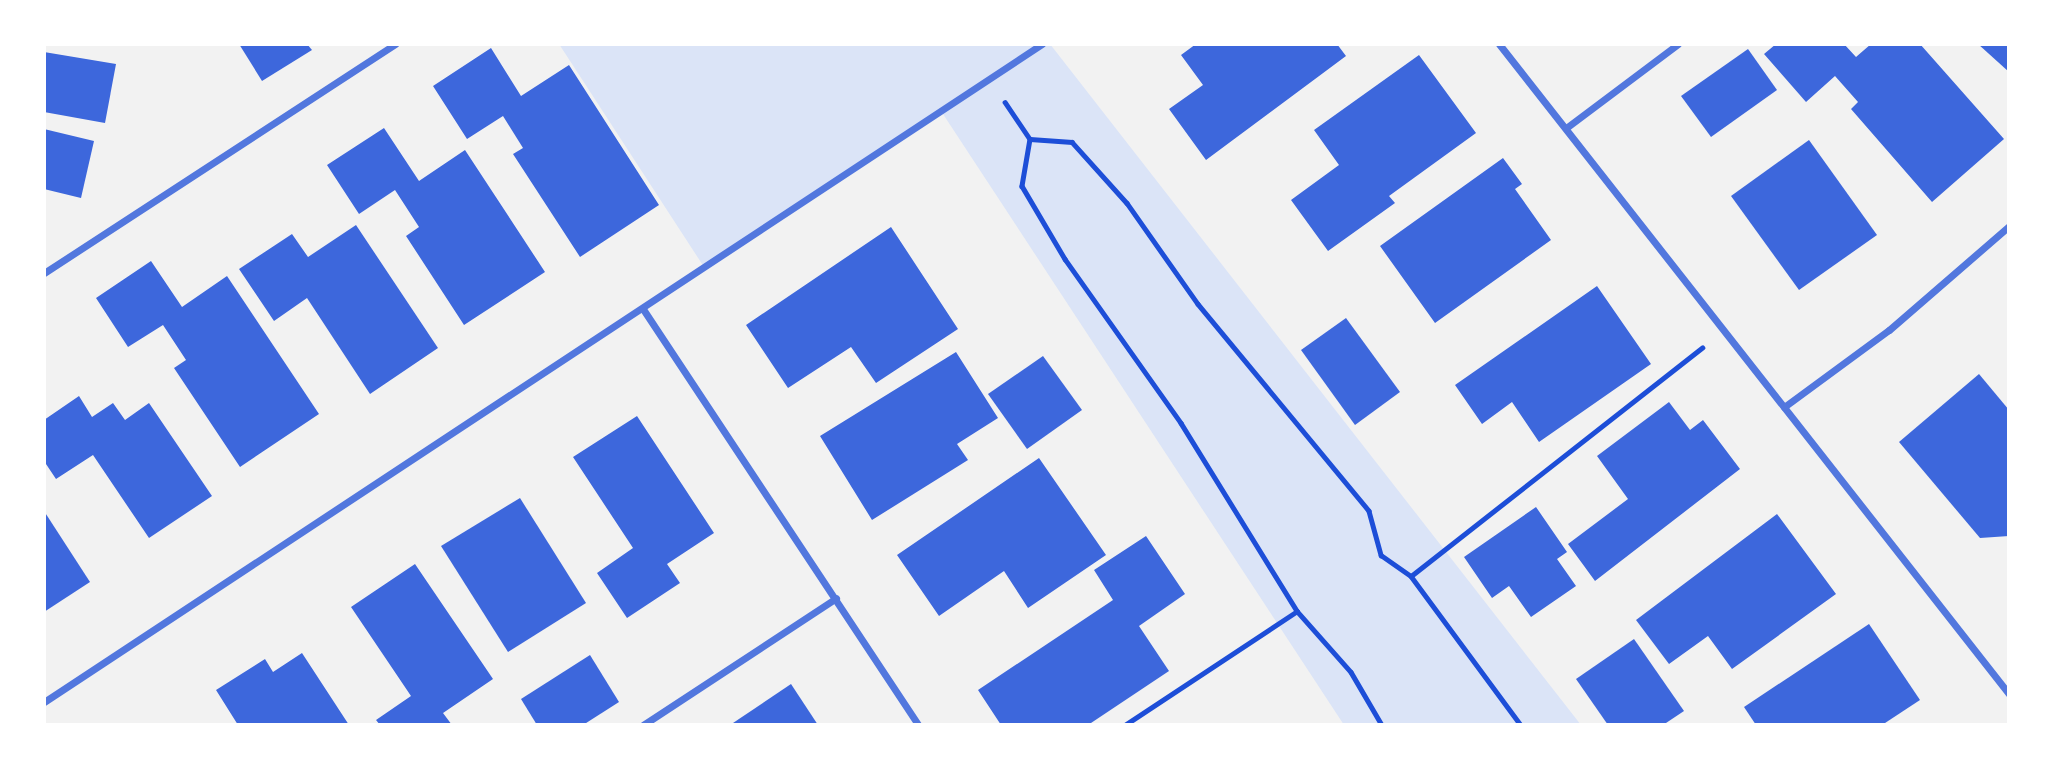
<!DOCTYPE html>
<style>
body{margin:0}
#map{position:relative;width:2053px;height:769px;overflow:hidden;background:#f2f2f2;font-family:"Work Sans",sans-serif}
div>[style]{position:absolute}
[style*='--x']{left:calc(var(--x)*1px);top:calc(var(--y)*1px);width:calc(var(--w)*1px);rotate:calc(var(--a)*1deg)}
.green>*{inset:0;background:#dbe4f7}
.building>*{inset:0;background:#3d67dc}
.path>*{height:4.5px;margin:-2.25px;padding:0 2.25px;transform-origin:2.25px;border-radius:2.25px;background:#1d4ed8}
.minor>*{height:7px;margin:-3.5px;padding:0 3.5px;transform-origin:3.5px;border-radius:3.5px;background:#5277de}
span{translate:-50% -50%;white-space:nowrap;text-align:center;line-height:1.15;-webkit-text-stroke:5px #fff;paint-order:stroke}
.frame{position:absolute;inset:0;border:46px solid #fff;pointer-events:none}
</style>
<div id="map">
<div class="green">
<i style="clip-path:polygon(559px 44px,1050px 44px,1581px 725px,1344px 725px,941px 111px,704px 267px)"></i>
</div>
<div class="building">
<i style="clip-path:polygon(239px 44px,307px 44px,312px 50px,262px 81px)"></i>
<i style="clip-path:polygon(1196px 44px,1337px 44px,1346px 56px,1206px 160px,1169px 109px,1203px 85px,1181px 55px)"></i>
<i style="clip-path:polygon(1776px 44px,1844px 44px,1856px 57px,1871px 44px,1920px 44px,2004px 139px,1932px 202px,1851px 109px,1858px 102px,1835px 76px,1806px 102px,1764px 54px)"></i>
<i style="clip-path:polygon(1978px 44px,2009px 44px,2009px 72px)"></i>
<i style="clip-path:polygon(491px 48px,521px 96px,569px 65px,659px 205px,580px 257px,513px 154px,523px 148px,503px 116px,467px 139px,433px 86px)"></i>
<i style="clip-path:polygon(1748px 49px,1777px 90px,1711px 137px,1681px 96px)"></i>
<i style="clip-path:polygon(44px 52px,116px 64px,105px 123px,44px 112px)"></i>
<i style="clip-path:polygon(1419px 55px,1476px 133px,1389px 196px,1395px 203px,1328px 251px,1291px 200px,1339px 165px,1314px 130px)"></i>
<i style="clip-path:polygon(384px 128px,419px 181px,465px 150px,545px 272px,464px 325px,406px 236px,419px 227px,395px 190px,359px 214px,327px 165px)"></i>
<i style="clip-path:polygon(44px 129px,94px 141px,81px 198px,44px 189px)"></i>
<i style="clip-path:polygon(1809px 140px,1877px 235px,1799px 290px,1731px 196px)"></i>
<i style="clip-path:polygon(1503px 158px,1522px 184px,1515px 189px,1551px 240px,1435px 323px,1380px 246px)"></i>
<i style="clip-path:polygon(356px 225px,438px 348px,370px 394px,307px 298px,274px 321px,239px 269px,292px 234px,308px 257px)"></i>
<i style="clip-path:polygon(891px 227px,958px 329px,876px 383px,851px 347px,788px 388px,746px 325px)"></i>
<i style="clip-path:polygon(151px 261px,182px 307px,227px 276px,319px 414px,240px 467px,174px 368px,186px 360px,163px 325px,128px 347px,96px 298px)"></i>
<i style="clip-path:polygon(1597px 286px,1651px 364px,1539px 442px,1512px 402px,1482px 424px,1455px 385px)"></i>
<i style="clip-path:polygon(1346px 318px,1400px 392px,1355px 425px,1301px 350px)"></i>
<i style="clip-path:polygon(956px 352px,998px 418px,957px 444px,968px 460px,872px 520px,820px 436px)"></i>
<i style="clip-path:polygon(1043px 356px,1082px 410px,1027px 449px,988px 394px)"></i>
<i style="clip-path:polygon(1979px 374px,2009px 410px,2009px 536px,1980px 538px,1899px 442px)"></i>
<i style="clip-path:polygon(79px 396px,92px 417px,113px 403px,125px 420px,149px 403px,212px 496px,149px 538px,93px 455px,56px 479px,44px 461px,44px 420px)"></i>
<i style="clip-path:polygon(1669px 402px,1690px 430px,1703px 420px,1740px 469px,1595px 581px,1568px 544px,1628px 499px,1597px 456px)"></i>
<i style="clip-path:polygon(637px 416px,714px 533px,667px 564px,680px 583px,627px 618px,597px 573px,633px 548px,573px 457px)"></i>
<i style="clip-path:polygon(1039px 458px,1106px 555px,1028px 608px,1004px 571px,939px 616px,897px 555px)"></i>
<i style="clip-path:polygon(520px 498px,586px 603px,508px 652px,441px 546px)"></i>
<i style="clip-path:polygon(1536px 507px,1567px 552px,1557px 559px,1576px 586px,1531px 617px,1509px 586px,1492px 598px,1464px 557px)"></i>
<i style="clip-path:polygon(44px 511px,90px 582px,44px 612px)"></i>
<i style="clip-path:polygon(1777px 514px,1836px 594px,1732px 669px,1708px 636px,1669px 664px,1636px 620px)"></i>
<i style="clip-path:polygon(1146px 536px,1185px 594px,1139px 626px,1169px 671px,1088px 725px,1001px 725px,978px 690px,1113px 600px,1094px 570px)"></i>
<i style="clip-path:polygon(415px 564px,493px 679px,443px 713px,452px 725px,380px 725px,376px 720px,411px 696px,351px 607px)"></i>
<i style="clip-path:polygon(1869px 624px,1920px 700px,1882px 725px,1756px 725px,1744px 707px)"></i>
<i style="clip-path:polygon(1634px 639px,1684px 711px,1663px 725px,1608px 725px,1576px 679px)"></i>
<i style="clip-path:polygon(302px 653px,349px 725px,238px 725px,216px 690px,265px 659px,273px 672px)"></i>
<i style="clip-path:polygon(590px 655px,619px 702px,583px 725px,537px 725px,521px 699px)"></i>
<i style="clip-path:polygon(791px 684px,818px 725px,730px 725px)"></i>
</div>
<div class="path">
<i style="--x:1005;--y:102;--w:45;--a:56"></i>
<i style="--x:1030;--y:139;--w:42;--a:4.1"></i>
<i style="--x:1072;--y:142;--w:82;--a:48"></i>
<i style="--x:1127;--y:203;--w:123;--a:54.9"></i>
<i style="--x:1198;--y:304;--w:268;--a:50.4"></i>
<i style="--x:1369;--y:511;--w:46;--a:74.7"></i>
<i style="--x:1381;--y:555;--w:37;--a:35"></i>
<i style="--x:1411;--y:576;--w:185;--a:53.6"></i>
<i style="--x:1030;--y:139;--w:48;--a:99.7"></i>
<i style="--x:1022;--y:186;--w:85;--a:59.5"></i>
<i style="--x:1065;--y:259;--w:201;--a:54.7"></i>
<i style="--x:1181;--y:423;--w:221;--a:58.3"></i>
<i style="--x:1297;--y:611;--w:81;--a:48.5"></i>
<i style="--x:1351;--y:672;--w:61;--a:59.7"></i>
<i style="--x:1411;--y:576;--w:370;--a:-38.1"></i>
<i style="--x:1125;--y:725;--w:206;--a:-33.5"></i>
</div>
<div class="minor">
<i style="--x:1499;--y:44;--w:826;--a:51.88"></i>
<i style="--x:1566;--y:128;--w:140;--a:-36.9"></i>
<i style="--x:44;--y:273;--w:419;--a:-33.1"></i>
<i style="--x:643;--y:309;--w:499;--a:56.5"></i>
<i style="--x:1784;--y:407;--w:130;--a:-36.3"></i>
<i style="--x:1889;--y:330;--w:159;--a:-40.9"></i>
<i style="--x:44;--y:702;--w:1195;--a:-33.4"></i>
<i style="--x:643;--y:725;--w:231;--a:-33.3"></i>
</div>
<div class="frame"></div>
</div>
